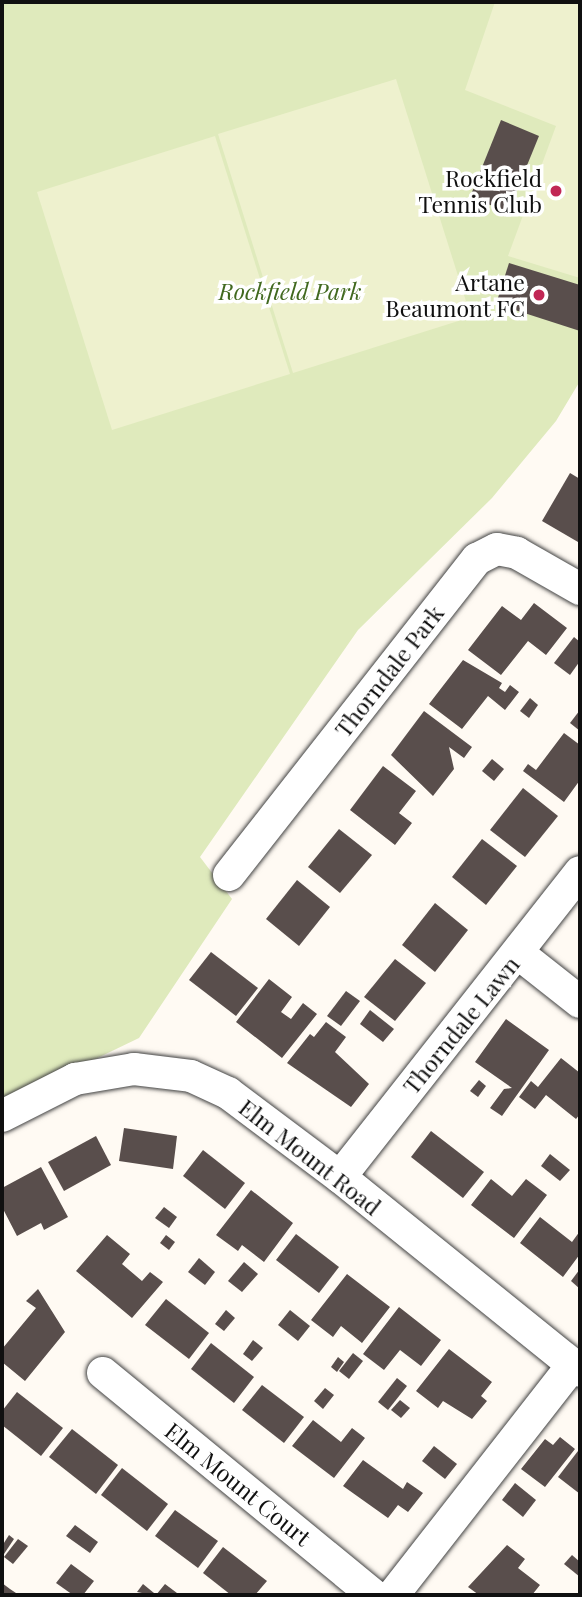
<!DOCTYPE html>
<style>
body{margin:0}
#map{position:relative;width:582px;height:1597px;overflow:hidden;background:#fffaf3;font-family:"Playfair Display",serif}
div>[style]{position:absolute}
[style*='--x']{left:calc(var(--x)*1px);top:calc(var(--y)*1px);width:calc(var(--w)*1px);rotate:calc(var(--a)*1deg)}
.green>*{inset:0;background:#dfeabc}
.pitch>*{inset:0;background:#eef1ce}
.building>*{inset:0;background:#594e4c}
.roads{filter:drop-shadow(0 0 2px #434343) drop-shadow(0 0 2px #434343)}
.minor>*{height:32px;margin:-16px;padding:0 16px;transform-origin:16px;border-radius:16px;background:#fff}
.dots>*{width:19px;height:19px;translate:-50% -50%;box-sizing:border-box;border:4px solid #fff;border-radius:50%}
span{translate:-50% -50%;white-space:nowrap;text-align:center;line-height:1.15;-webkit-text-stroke:7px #fff;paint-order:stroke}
.poi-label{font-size:23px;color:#101010}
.right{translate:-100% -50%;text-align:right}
.park-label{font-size:23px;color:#41691f;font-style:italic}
.street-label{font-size:23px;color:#101010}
.frame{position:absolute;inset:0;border:4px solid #101010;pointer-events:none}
</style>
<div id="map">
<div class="green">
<i style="clip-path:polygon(2px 2px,580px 2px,580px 381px,556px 421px,492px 498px,358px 630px,200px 857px,232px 899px,139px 1038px,2px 1104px)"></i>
</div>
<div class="pitch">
<i style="clip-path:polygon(495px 2px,580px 2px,580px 278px,508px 256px,556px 126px,465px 90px)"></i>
<i style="clip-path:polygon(396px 79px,471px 317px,293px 373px,218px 134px)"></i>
<i style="clip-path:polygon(215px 136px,290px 374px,112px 430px,37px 192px)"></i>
</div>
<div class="building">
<i style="clip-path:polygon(501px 120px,539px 136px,508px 212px,470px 197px)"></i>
<i style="clip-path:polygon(509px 263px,580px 285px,580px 331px,496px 304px)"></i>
<i style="clip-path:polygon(570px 473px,580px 479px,578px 542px,542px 521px)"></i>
<i style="clip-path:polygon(534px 603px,567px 628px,546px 655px,528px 641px,501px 675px,468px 650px,502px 606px,521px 620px)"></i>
<i style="clip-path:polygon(574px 637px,580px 642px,580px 661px,570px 675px,554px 663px)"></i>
<i style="clip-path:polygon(463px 660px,502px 683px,499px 688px,505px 692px,510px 685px,519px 692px,505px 710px,488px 696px,462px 729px,429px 704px)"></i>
<i style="clip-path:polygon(530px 698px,538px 705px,529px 718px,520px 711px)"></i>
<i style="clip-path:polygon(580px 710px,580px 731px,570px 723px)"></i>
<i style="clip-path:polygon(424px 711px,472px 747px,464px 758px,449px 747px,454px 769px,433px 796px,391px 755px)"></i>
<i style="clip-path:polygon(564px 733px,580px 745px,580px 780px,564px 802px,523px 771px,528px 764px,536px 770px)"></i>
<i style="clip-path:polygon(492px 759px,504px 769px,494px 781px,482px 771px)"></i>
<i style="clip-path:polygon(383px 766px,416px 791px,399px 813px,412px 823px,395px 845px,350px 810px)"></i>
<i style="clip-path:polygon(523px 788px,558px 816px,525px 857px,490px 830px)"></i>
<i style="clip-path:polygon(339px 829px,372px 855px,340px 893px,308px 867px)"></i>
<i style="clip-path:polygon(482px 839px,517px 866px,486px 905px,452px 877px)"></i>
<i style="clip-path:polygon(297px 880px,330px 907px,299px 946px,266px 919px)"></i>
<i style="clip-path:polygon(435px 903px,468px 930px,435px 972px,402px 945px)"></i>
<i style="clip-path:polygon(211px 952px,258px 988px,236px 1016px,189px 980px)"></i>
<i style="clip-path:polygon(395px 959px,426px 983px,395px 1021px,364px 997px)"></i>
<i style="clip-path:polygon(269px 979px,292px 997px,281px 1012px,291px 1019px,303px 1003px,317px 1014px,282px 1058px,236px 1022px)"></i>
<i style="clip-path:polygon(346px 991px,360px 1001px,341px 1026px,327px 1016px)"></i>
<i style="clip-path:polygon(370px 1010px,394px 1029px,383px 1042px,360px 1024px)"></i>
<i style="clip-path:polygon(506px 1019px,549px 1050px,502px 1116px,490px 1108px,504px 1089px,512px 1088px,475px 1062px)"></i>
<i style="clip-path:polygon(326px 1022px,346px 1037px,335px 1052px,369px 1084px,351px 1107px,287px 1063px,310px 1034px,314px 1037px)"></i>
<i style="clip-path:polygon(561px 1058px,580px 1073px,580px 1114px,576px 1119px,546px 1095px,535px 1109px,519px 1097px,531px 1081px,538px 1087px)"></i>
<i style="clip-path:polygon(479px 1080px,486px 1086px,478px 1097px,470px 1091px)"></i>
<i style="clip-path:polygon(124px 1128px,177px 1136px,173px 1169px,119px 1161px)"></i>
<i style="clip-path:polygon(431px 1131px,484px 1172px,463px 1198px,411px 1157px)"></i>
<i style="clip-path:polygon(96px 1136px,111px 1165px,64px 1191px,48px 1162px)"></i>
<i style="clip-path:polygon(203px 1150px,245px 1183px,225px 1209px,183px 1176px)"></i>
<i style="clip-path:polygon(550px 1154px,570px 1170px,560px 1181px,541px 1166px)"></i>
<i style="clip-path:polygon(41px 1167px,68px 1217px,44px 1230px,41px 1223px,17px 1236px,2px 1207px,2px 1188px)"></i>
<i style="clip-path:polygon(491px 1179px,512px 1196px,526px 1179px,547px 1195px,514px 1238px,471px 1205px)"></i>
<i style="clip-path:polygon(251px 1190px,293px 1223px,264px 1262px,242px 1245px,238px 1251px,216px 1235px)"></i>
<i style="clip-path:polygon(164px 1207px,177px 1217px,169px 1228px,155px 1218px)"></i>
<i style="clip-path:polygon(540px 1217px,572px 1242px,580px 1231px,580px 1254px,563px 1277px,520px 1243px)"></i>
<i style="clip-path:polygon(296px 1234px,339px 1267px,319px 1293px,276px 1260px)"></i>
<i style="clip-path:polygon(107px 1235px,130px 1254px,122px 1264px,142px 1281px,150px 1272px,163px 1282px,132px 1318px,76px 1271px)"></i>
<i style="clip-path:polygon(166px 1235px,175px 1242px,169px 1250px,160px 1243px)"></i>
<i style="clip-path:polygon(199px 1258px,215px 1272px,205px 1285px,188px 1272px)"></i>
<i style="clip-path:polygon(244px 1262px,258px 1274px,242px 1292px,228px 1281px)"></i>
<i style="clip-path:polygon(580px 1269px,580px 1289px,571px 1281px)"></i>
<i style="clip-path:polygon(347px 1274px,390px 1307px,362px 1343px,341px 1326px,333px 1337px,311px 1320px)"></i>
<i style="clip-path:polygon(38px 1289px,65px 1332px,25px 1381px,2px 1362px,2px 1349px,36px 1308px,26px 1301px)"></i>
<i style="clip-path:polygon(166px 1299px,209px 1333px,189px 1359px,145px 1325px)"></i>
<i style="clip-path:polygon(399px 1307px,441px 1340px,421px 1366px,400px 1350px,384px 1370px,363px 1354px)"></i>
<i style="clip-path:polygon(226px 1310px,235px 1318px,224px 1331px,215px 1324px)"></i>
<i style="clip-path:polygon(290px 1310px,310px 1326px,298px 1341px,278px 1325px)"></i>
<i style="clip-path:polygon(253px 1340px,263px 1348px,252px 1361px,243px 1354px)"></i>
<i style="clip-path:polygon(211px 1343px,254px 1377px,234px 1403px,191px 1369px)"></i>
<i style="clip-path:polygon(449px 1349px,492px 1382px,481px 1396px,487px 1401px,472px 1419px,443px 1401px,438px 1408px,416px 1391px)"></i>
<i style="clip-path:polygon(353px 1353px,363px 1361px,349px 1379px,339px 1371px)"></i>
<i style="clip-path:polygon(338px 1357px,344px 1362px,337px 1372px,331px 1367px)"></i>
<i style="clip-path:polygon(397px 1378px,407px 1386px,388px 1410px,378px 1402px)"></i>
<i style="clip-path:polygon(262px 1385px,304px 1417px,284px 1443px,242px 1410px)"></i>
<i style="clip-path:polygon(325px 1388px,334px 1395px,323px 1409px,314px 1401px)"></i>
<i style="clip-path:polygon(17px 1392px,63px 1428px,41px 1456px,2px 1425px,2px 1411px)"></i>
<i style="clip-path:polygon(400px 1400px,410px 1408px,401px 1418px,391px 1410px)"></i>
<i style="clip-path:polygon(313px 1420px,341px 1442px,352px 1428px,365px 1438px,334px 1478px,292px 1446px)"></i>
<i style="clip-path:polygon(72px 1429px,118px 1465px,96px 1494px,49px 1457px)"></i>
<i style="clip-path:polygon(560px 1437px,575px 1449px,545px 1487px,521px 1469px,545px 1439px,553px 1445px)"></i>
<i style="clip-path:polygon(434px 1446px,457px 1464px,445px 1479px,422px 1461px)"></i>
<i style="clip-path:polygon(578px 1451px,580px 1453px,580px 1494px,558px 1477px)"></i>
<i style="clip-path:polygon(363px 1460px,403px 1489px,407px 1482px,423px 1493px,408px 1512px,398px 1505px,388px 1518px,343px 1486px)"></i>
<i style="clip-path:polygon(122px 1468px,168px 1504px,147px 1531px,101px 1495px)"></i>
<i style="clip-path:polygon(515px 1483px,536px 1500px,523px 1517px,502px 1500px)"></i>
<i style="clip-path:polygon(175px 1510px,218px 1541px,198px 1568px,155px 1536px)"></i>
<i style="clip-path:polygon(75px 1525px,98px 1542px,90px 1553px,66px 1536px)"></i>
<i style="clip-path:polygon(9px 1535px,14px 1539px,2px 1557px,2px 1546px)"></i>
<i style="clip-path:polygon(18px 1539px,28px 1546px,13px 1564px,4px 1557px)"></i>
<i style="clip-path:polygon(507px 1545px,525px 1559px,518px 1568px,540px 1585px,532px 1595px,479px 1595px,468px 1587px)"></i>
<i style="clip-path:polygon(223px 1547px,267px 1581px,255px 1595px,231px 1595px,203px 1573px)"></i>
<i style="clip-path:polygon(572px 1555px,580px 1562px,580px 1577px,564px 1564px)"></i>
<i style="clip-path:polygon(71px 1564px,94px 1581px,83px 1595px,73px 1595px,56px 1583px)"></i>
<i style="clip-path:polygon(2px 1583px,10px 1589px,19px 1595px,2px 1595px)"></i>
<i style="clip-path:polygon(143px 1584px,154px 1593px,152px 1595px,137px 1592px)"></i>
<i style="clip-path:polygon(165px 1584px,177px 1593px,180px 1595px,156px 1595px)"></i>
</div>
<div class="roads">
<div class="minor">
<i style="--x:229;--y:875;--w:402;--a:-51.9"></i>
<i style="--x:477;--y:559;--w:22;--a:-27"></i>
<i style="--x:497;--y:549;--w:20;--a:11"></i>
<i style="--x:517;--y:553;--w:73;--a:29.7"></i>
<i style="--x:518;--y:953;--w:79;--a:38.3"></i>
<i style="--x:2;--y:1116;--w:82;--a:-26.9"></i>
<i style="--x:75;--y:1079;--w:60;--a:-9.6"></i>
<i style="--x:134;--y:1069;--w:57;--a:7"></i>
<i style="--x:191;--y:1076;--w:41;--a:24.7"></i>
<i style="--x:228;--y:1093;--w:140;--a:36.9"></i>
<i style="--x:340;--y:1177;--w:309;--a:38.9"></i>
<i style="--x:340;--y:1177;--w:388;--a:-51.8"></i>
<i style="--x:103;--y:1373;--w:350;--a:39.4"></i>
<i style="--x:393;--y:1595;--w:292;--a:-52"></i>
</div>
</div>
<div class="dots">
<i style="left:556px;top:191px;background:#c12755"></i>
<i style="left:539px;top:295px;background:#c12755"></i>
</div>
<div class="poi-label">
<span class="right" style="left:542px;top:191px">Rockfield<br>Tennis Club</span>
<span class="right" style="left:525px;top:295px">Artane<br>Beaumont FC</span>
</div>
<div class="park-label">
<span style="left:290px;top:291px">Rockfield Park</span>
</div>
<div class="street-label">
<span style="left:389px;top:671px;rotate:-52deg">Thorndale Park</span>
<span style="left:461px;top:1025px;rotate:-51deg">Thorndale Lawn</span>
<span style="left:310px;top:1157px;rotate:38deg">Elm Mount Road</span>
<span style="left:238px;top:1484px;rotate:39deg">Elm Mount Court</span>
</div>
<div class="frame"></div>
</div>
